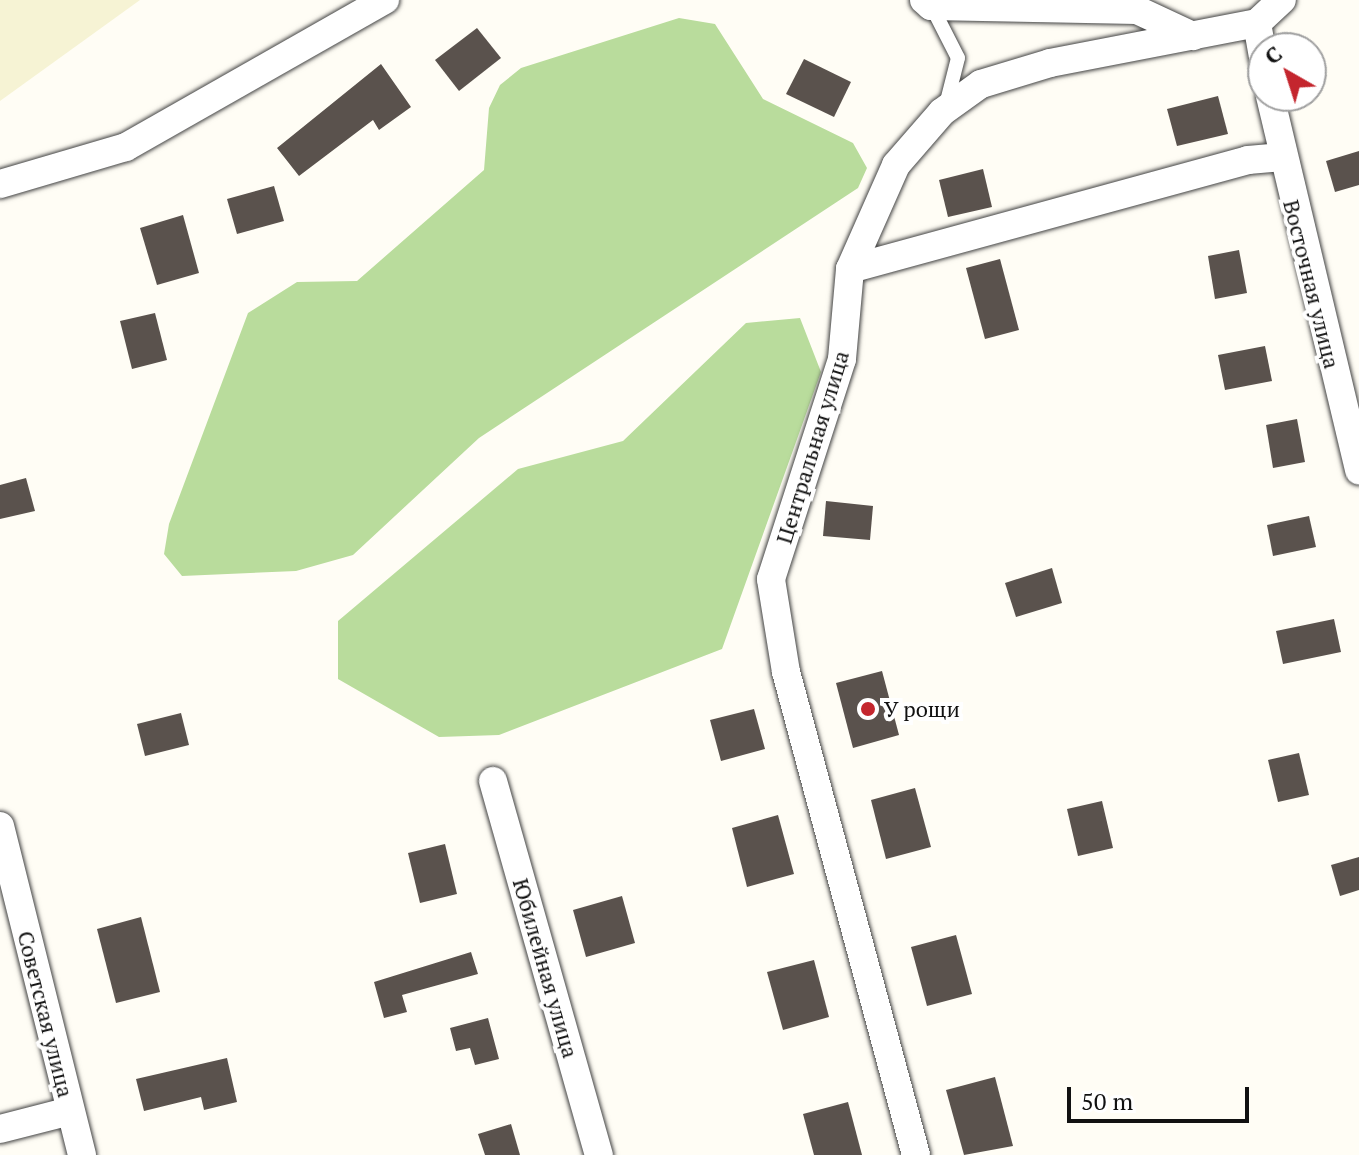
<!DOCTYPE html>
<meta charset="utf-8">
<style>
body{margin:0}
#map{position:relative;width:1359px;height:1155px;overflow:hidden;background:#fffdf5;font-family:"PT Serif",serif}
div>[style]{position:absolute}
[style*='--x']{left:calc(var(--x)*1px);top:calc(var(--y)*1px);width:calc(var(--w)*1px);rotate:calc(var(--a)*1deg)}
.farmland>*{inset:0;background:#f6f3d4}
.forest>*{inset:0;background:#b9dc9c}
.building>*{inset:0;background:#5a524d}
.roads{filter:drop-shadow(0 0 2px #444) drop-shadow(0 0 2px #444)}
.service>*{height:14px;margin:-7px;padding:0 7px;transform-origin:7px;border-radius:7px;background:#fff}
.minor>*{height:28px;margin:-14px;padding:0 14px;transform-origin:14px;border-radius:14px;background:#fff}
.dots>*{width:22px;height:22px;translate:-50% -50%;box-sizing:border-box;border:4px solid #fff;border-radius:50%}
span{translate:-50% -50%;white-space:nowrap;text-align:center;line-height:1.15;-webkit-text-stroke:8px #fff;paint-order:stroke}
.street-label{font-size:22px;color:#111}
.poi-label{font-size:22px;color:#111}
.left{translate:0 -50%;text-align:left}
.north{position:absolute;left:1247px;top:32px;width:80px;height:80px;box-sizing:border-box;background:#fff;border:2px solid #a0a0a0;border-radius:50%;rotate:321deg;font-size:22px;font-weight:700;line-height:32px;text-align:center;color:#111}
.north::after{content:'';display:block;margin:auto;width:28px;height:36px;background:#c4262e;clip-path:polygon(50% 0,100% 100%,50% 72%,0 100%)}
.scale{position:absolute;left:1067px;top:1087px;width:182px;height:36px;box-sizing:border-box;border:4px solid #111;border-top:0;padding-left:10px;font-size:24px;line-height:28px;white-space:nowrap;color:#111;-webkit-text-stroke:6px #fff;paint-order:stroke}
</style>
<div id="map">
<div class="farmland">
<i style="clip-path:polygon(0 0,140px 0,0 101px)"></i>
</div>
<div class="forest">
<i style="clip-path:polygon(679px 18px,715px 24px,763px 99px,853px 143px,867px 168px,858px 188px,479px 438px,353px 555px,296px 571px,182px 576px,164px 554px,169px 524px,248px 313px,297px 282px,357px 281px,484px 170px,489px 108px,500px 85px,521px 68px)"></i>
<i style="clip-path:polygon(800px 318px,821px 372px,722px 649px,499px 735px,439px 737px,338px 679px,338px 621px,518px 469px,623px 441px,746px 323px)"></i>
</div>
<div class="building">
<i style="clip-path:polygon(477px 28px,501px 58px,459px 91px,435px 60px)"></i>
<i style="clip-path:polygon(804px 59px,851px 82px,834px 117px,786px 94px)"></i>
<i style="clip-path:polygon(381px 64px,411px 107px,379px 130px,373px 120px,299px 176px,277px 148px)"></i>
<i style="clip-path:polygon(1218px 96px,1228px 134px,1177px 146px,1167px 109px)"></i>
<i style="clip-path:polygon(1359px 151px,1359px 185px,1335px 192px,1326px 161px)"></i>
<i style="clip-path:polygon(983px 169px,992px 207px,948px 217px,939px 180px)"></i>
<i style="clip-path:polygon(274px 186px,284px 221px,237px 234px,227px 199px)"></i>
<i style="clip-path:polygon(183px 215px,199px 273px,157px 285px,140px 228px)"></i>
<i style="clip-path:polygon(1239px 250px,1247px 293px,1215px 299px,1208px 256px)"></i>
<i style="clip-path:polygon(1000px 259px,1019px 330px,985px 339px,966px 268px)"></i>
<i style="clip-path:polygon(155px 313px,167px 360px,132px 369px,120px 321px)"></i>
<i style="clip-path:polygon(1265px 346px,1272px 381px,1225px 390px,1218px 355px)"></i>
<i style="clip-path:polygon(1297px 419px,1305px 462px,1273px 468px,1266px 425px)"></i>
<i style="clip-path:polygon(26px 478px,35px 511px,0 519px,0 485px)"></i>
<i style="clip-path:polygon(826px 501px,873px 506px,870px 540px,823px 536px)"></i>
<i style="clip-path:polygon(1309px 516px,1316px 547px,1273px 556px,1267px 525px)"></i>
<i style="clip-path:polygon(1052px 568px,1062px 603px,1016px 617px,1005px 583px)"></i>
<i style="clip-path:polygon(1334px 619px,1341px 652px,1283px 664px,1276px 631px)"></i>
<i style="clip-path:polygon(882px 671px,899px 735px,853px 748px,836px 683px)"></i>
<i style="clip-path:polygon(754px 709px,765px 749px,721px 761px,710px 720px)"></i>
<i style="clip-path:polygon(181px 713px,189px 745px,145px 756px,137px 724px)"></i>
<i style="clip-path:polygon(1299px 753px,1309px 795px,1278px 802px,1268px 760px)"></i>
<i style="clip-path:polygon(915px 788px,931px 847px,886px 859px,871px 800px)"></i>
<i style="clip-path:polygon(1102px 801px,1113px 848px,1078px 856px,1067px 809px)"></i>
<i style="clip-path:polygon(778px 815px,794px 874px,747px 887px,732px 828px)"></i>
<i style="clip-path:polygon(445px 844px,457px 894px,420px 903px,408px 853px)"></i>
<i style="clip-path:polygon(1359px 857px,1359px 890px,1340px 896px,1331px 865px)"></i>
<i style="clip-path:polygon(622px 896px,635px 943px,586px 957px,573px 910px)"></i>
<i style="clip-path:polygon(141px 917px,160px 992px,116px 1003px,97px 929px)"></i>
<i style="clip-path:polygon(956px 935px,972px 994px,927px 1006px,911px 947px)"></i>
<i style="clip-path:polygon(471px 952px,478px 974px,402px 995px,407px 1012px,384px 1018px,374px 982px)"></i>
<i style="clip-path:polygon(814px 960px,829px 1017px,783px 1030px,767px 972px)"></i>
<i style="clip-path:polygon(488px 1018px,499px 1059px,475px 1065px,470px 1048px,456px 1051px,450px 1028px)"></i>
<i style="clip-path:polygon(227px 1058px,237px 1102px,204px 1110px,201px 1097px,144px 1111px,136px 1079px)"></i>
<i style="clip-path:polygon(995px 1077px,1013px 1146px,964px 1155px,946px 1090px)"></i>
<i style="clip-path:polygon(848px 1102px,862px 1155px,814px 1155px,803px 1114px)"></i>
<i style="clip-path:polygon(511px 1124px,520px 1155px,485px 1155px,478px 1134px)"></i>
</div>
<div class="roads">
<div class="service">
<i style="--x:932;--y:7;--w:57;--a:63"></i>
<i style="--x:958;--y:58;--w:44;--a:104.3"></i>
</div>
<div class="minor">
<i style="--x:924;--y:0;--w:9;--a:41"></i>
<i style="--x:931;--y:6;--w:206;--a:1.1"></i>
<i style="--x:1137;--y:10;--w:62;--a:24.9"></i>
<i style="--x:1257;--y:23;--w:36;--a:80"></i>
<i style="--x:1270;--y:96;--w:385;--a:76.6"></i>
<i style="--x:0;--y:184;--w:131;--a:-16.4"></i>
<i style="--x:126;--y:147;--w:298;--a:-29.6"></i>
<i style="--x:850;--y:269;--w:413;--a:-15.3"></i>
<i style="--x:1248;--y:160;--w:32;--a:-5"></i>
<i style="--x:493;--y:781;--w:389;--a:74.2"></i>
<i style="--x:0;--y:826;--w:339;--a:76"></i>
<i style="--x:0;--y:1129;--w:72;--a:-14.4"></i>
<i style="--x:916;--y:1155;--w:500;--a:-105.06"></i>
<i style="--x:786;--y:672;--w:94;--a:-99.2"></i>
<i style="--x:771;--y:579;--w:231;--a:-72.1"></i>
<i style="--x:842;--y:359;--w:90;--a:-84.9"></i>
<i style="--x:850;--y:269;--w:114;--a:-66.1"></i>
<i style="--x:896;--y:165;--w:70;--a:-49"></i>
<i style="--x:942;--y:112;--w:48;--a:-35.7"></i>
<i style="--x:981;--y:84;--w:72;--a:-16.9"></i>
<i style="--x:1050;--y:63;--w:211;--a:-10.9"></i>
<i style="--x:1257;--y:23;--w:34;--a:-43"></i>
</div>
</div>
<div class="dots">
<i style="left:868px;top:709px;background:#c4262e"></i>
</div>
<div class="street-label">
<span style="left:1312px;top:284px;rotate:76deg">Восточная улица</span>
<span style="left:812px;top:447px;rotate:-73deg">Центральная улица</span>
<span style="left:546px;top:968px;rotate:74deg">Юбилейная улица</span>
<span style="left:46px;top:1014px;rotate:76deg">Советская улица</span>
</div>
<div class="poi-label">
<span class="left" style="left:884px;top:709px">У рощи</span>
</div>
<div class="north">С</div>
<div class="scale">50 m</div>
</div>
